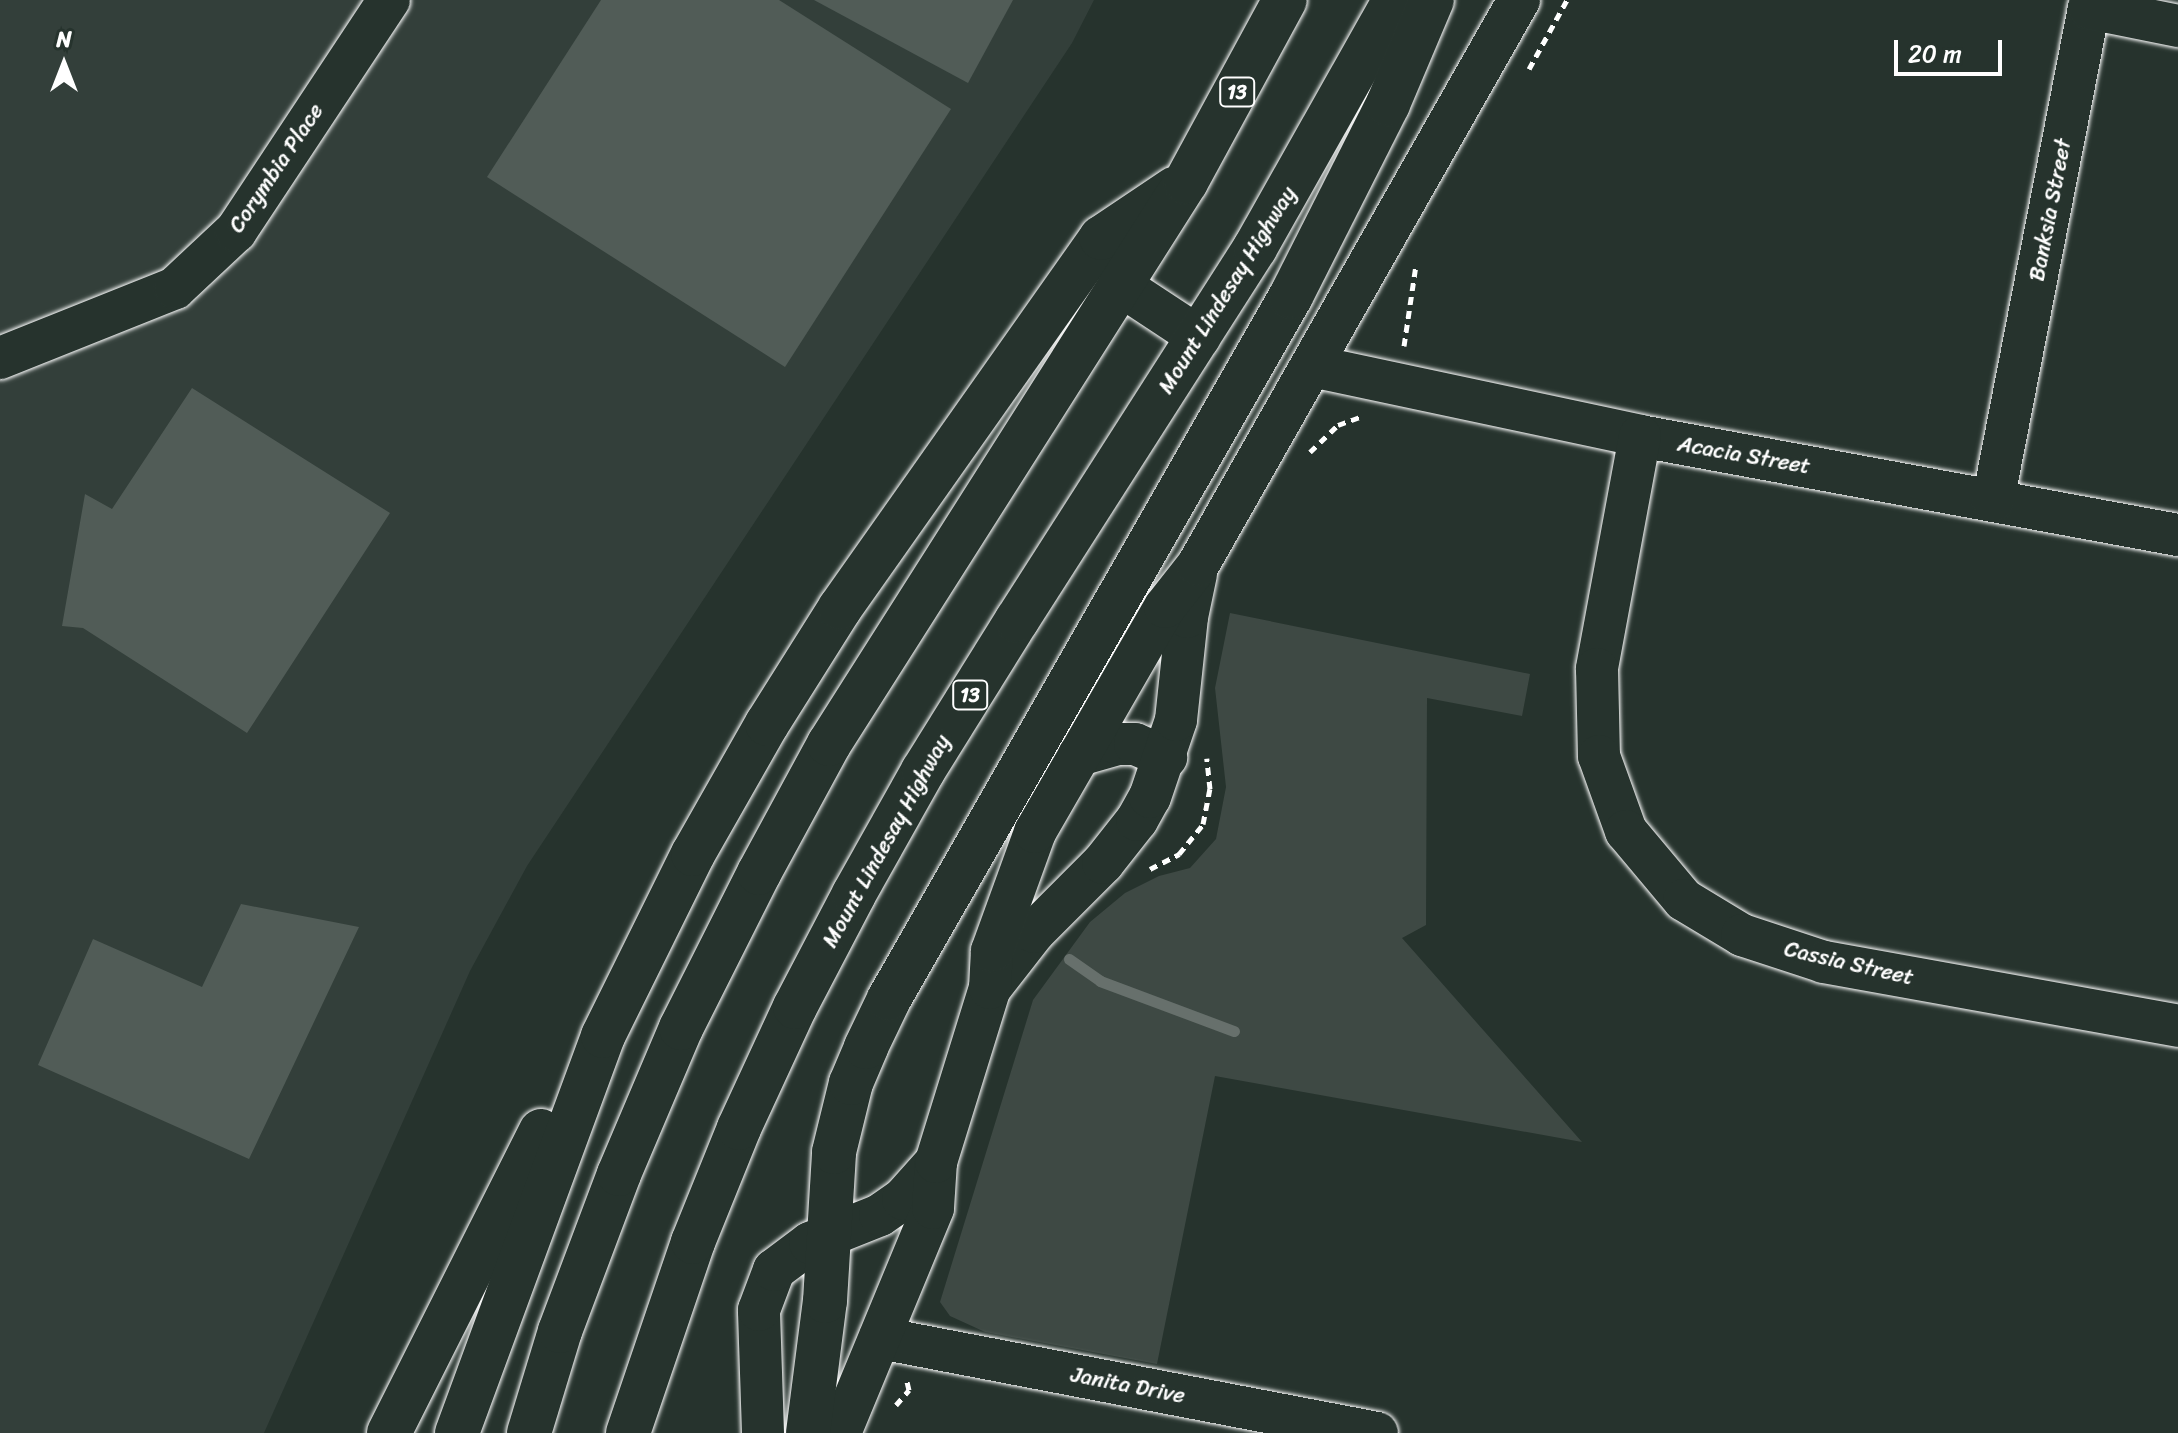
<!DOCTYPE html>
<style>
body{margin:0}
#map{position:relative;width:2178px;height:1433px;overflow:hidden;background:#26332d;font-family:Sriracha,sans-serif}
div>[style]{position:absolute}
[style*='--x']{left:calc(var(--x)*1px);top:calc(var(--y)*1px);width:calc(var(--w)*1px);rotate:calc(var(--a)*1deg)}
.built>*{inset:0;background:#333f3a}
.green>*{inset:0;background:#3e4944}
.stream>*{height:11px;margin:-5.5px;padding:0 5.5px;transform-origin:5.5px;border-radius:5.5px;background:#67706c}
.building>*{inset:0;background:#515c57}
.path>*{height:5px;margin-top:-2.5px;transform-origin:0;background:repeating-linear-gradient(90deg,#fff 0 8px,transparent 0 14px)}
.roads{filter:drop-shadow(0 0 2px #fff) drop-shadow(0 0 2px #fff)}
.minor>*{height:42px;margin:-21px;padding:0 21px;transform-origin:21px;border-radius:21px;background:#26332d}
.highway>*{height:44px;margin:-22px;padding:0 22px;transform-origin:22px;border-radius:22px;background:#26332d}
span{translate:-50% -50%;white-space:nowrap;text-align:center;line-height:1.15;-webkit-text-stroke:8px #26332d;paint-order:stroke}
.shield-label span{padding:2px 6px;background:#26332d;border:2px solid;border-radius:6px;-webkit-text-stroke-width:0}
.shield-label{font-size:20px;color:#fff;font-weight:700}
.street-label{font-size:22px;color:#fff}
.north{position:absolute;left:24px;top:24px;width:80px;height:80px;-webkit-text-stroke:6px #26332d;paint-order:stroke;rotate:0deg;font-size:22px;font-weight:700;line-height:32px;text-align:center;color:#fff}
.north::after{content:'';display:block;margin:auto;width:28px;height:36px;background:#fff;clip-path:polygon(50% 0,100% 100%,50% 72%,0 100%)}
.scale{position:absolute;left:1894px;top:40px;width:108px;height:36px;box-sizing:border-box;border:4px solid #fff;border-top:0;padding-left:10px;font-size:24px;line-height:28px;white-space:nowrap;color:#fff;-webkit-text-stroke:6px #26332d;paint-order:stroke}
</style>
<div id="map">
<div class="built">
<i style="clip-path:polygon(0 0,1094px 0,1072px 43px,527px 866px,470px 971px,264px 1433px,0 1433px)"></i>
</div>
<div class="green">
<i style="clip-path:polygon(1230px 613px,1530px 674px,1522px 716px,1427px 698px,1426px 925px,1402px 938px,1582px 1142px,1215px 1076px,1157px 1364px,985px 1332px,950px 1316px,940px 1302px,1033px 1000px,1090px 922px,1125px 893px,1159px 876px,1190px 868px,1216px 839px,1226px 787px,1215px 688px)"></i>
</div>
<div class="stream">
<i style="--x:1069;--y:959;--w:38;--a:35"></i>
<i style="--x:1100;--y:981;--w:143;--a:20.5"></i>
</div>
<div class="building">
<i style="clip-path:polygon(601px 0,779px 0,951px 109px,785px 367px,487px 177px)"></i>
<i style="clip-path:polygon(814px 0,1013px 0,968px 83px)"></i>
<i style="clip-path:polygon(192px 388px,390px 513px,247px 733px,83px 628px,62px 626px,85px 494px,112px 509px)"></i>
<i style="clip-path:polygon(241px 904px,359px 927px,249px 1159px,38px 1065px,93px 939px,202px 987px)"></i>
</div>
<div class="path">
<i style="--x:1529;--y:69;--w:79;--a:-61.2"></i>
<i style="--x:1404;--y:346;--w:82;--a:-81.6"></i>
<i style="--x:1310;--y:452;--w:39;--a:-44"></i>
<i style="--x:1338;--y:425;--w:27;--a:-20"></i>
<i style="--x:1150;--y:869;--w:33;--a:-27"></i>
<i style="--x:1179;--y:854;--w:38;--a:-51"></i>
<i style="--x:1203;--y:824;--w:36;--a:-79"></i>
<i style="--x:1210;--y:789;--w:31;--a:-96"></i>
<i style="--x:896;--y:1405;--w:20;--a:-49"></i>
<i style="--x:909;--y:1390;--w:9;--a:-103"></i>
</div>
<div class="roads">
<div class="minor">
<i style="--x:1120;--y:285;--w:95;--a:33.4"></i>
<i style="--x:0;--y:358;--w:188;--a:-21.8"></i>
<i style="--x:175;--y:288;--w:83;--a:-43.1"></i>
<i style="--x:236;--y:231;--w:277;--a:-56.5"></i>
<i style="--x:1312;--y:366;--w:335;--a:12"></i>
<i style="--x:1640;--y:436;--w:547;--a:10.43"></i>
<i style="--x:1640;--y:436;--w:237;--a:100.5"></i>
<i style="--x:1597;--y:669;--w:87;--a:88.7"></i>
<i style="--x:1599;--y:756;--w:80;--a:70.2"></i>
<i style="--x:1626;--y:831;--w:90;--a:50"></i>
<i style="--x:1684;--y:900;--w:68;--a:31.1"></i>
<i style="--x:1742;--y:935;--w:86;--a:18.2"></i>
<i style="--x:1824;--y:962;--w:360;--a:10.2"></i>
<i style="--x:1993;--y:501;--w:502;--a:-78.98"></i>
<i style="--x:2089;--y:8;--w:91;--a:11.4"></i>
<i style="--x:1079;--y:755;--w:41;--a:-15.8"></i>
<i style="--x:1118;--y:744;--w:17;--a:0"></i>
<i style="--x:1135;--y:744;--w:34;--a:23"></i>
<i style="--x:991;--y:987;--w:70;--a:-52"></i>
<i style="--x:1034;--y:932;--w:98;--a:-45"></i>
<i style="--x:1103;--y:863;--w:55;--a:-51.7"></i>
<i style="--x:1137;--y:820;--w:26;--a:-61"></i>
<i style="--x:1150;--y:797;--w:81;--a:-71.3"></i>
<i style="--x:1176;--y:720;--w:104;--a:-83.9"></i>
<i style="--x:1187;--y:617;--w:44;--a:-78.2"></i>
<i style="--x:880;--y:1338;--w:506;--a:10.82"></i>
<i style="--x:763;--y:1433;--w:123;--a:-91.9"></i>
<i style="--x:759;--y:1310;--w:43;--a:-69.4"></i>
<i style="--x:774;--y:1270;--w:45;--a:-36.9"></i>
<i style="--x:810;--y:1243;--w:75;--a:-21.8"></i>
<i style="--x:880;--y:1215;--w:28;--a:-35"></i>
<i style="--x:903;--y:1199;--w:50;--a:-48.3"></i>
<i style="--x:840;--y:1433;--w:243;--a:-67.5"></i>
<i style="--x:933;--y:1208;--w:46;--a:-86.3"></i>
<i style="--x:936;--y:1162;--w:182;--a:-72.8"></i>
<i style="--x:990;--y:988;--w:37;--a:-87"></i>
<i style="--x:992;--y:951;--w:127;--a:-70.1"></i>
<i style="--x:1035;--y:832;--w:260;--a:-60"></i>
<i style="--x:1165;--y:607;--w:53;--a:-51.8"></i>
<i style="--x:1198;--y:565;--w:650;--a:-60.4"></i>
</div>
<div class="highway">
<i style="--x:389;--y:1433;--w:338;--a:-63.3"></i>
<i style="--x:457;--y:1433;--w:423;--a:-69.8"></i>
<i style="--x:603;--y:1036;--w:203;--a:-63.7"></i>
<i style="--x:693;--y:854;--w:150;--a:-60.4"></i>
<i style="--x:767;--y:724;--w:137;--a:-57.8"></i>
<i style="--x:840;--y:608;--w:453;--a:-54.8"></i>
<i style="--x:1101;--y:238;--w:88;--a:-33.9"></i>
<i style="--x:529;--y:1433;--w:107;--a:-73.1"></i>
<i style="--x:560;--y:1331;--w:168;--a:-69.4"></i>
<i style="--x:619;--y:1174;--w:159;--a:-67"></i>
<i style="--x:681;--y:1028;--w:174;--a:-63.3"></i>
<i style="--x:759;--y:873;--w:147;--a:-61.5"></i>
<i style="--x:829;--y:744;--w:666;--a:-57.58"></i>
<i style="--x:1186;--y:182;--w:207;--a:-61.5"></i>
<i style="--x:628;--y:1433;--w:202;--a:-71.2"></i>
<i style="--x:693;--y:1242;--w:123;--a:-68"></i>
<i style="--x:739;--y:1128;--w:133;--a:-65.2"></i>
<i style="--x:795;--y:1007;--w:127;--a:-62.4"></i>
<i style="--x:854;--y:894;--w:141;--a:-60.7"></i>
<i style="--x:923;--y:771;--w:178;--a:-58.1"></i>
<i style="--x:1017;--y:620;--w:442;--a:-57.4"></i>
<i style="--x:1255;--y:248;--w:285;--a:-60.6"></i>
<i style="--x:808;--y:1433;--w:133;--a:-82.7"></i>
<i style="--x:825;--y:1301;--w:149;--a:-86.5"></i>
<i style="--x:834;--y:1152;--w:71;--a:-76.2"></i>
<i style="--x:851;--y:1083;--w:39;--a:-67"></i>
<i style="--x:866;--y:1047;--w:53;--a:-64.4"></i>
<i style="--x:889;--y:999;--w:810;--a:-60.24"></i>
<i style="--x:1291;--y:296;--w:215;--a:-63.2"></i>
<i style="--x:1388;--y:104;--w:113;--a:-67.1"></i>
</div>
</div>
<div class="shield-label">
<span style="left:1237px;top:92px">13</span>
<span style="left:970px;top:695px">13</span>
</div>
<div class="street-label">
<span style="left:276px;top:168px;rotate:-56deg">Corymbia Place</span>
<span style="left:2050px;top:210px;rotate:-79deg">Banksia Street</span>
<span style="left:1227px;top:290px;rotate:-58deg">Mount Lindesay Highway</span>
<span style="left:1744px;top:455px;rotate:10deg">Acacia Street</span>
<span style="left:886px;top:841px;rotate:-61deg">Mount Lindesay Highway</span>
<span style="left:1849px;top:963px;rotate:13deg">Cassia Street</span>
<span style="left:1128px;top:1385px;rotate:11deg">Janita Drive</span>
</div>
<div class="north">N</div>
<div class="scale">20 m</div>
</div>
